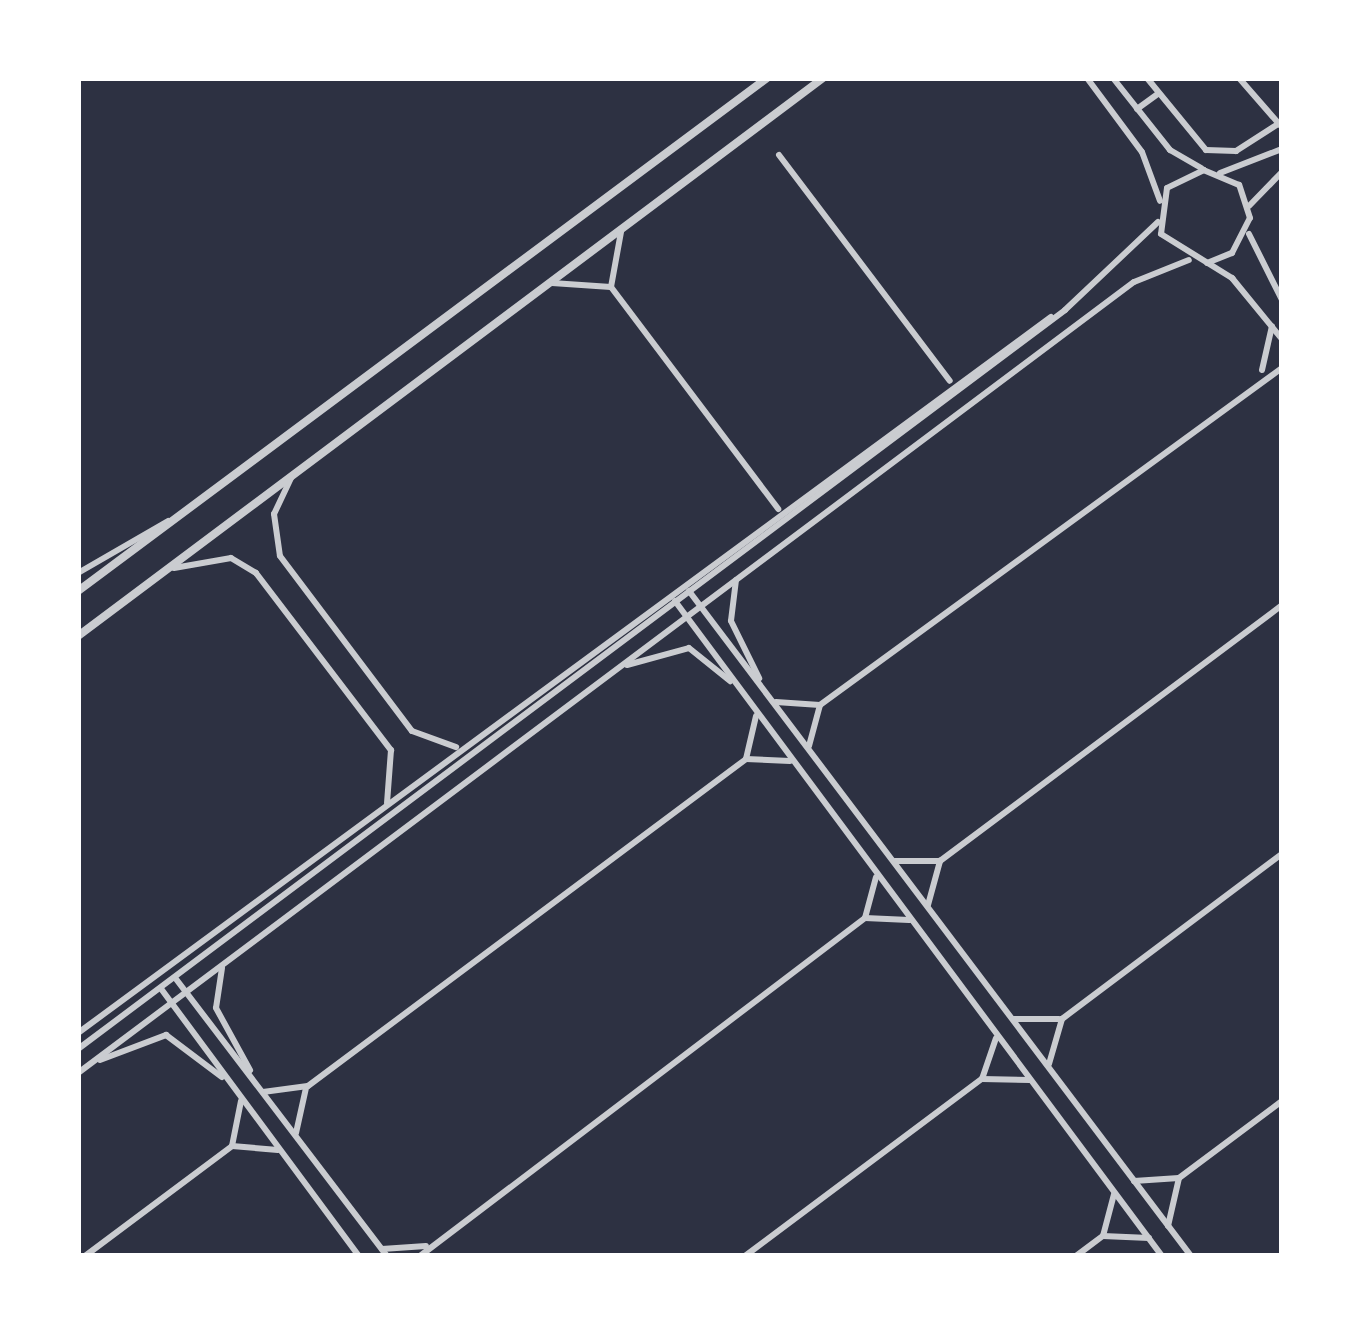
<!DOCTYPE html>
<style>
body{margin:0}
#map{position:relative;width:1360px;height:1334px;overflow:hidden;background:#2d3142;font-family:Helvetica,sans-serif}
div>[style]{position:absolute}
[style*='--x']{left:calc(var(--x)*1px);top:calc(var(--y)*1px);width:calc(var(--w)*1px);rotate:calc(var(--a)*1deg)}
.minor>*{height:6px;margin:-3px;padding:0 3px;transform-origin:3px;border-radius:3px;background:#caccd0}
.tertiary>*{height:8px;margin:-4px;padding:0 4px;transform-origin:4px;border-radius:4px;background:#caccd0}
span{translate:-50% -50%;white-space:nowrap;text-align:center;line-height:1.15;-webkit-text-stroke:10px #fff;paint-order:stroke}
.frame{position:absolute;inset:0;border:81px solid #fff;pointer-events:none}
</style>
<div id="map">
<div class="minor">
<i style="--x:1087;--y:78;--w:92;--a:53.4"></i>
<i style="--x:1142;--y:152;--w:52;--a:69.8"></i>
<i style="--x:1113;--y:78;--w:92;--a:51.6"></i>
<i style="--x:1170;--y:150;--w:36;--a:30"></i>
<i style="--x:1147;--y:78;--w:93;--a:50.7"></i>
<i style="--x:1206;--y:150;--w:30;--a:2"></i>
<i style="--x:1236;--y:151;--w:50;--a:-32.7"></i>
<i style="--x:1239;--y:78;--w:62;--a:48.9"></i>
<i style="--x:1137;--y:109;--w:26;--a:-36"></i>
<i style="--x:779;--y:155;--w:283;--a:52.9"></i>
<i style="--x:1220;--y:173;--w:66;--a:-21.2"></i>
<i style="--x:1249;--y:206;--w:47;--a:-45.9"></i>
<i style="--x:1249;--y:234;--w:74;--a:63.4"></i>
<i style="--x:1207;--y:263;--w:27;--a:-22"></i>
<i style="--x:1232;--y:253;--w:39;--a:-63"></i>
<i style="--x:1250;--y:218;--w:35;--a:-108"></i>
<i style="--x:1239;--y:185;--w:38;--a:-157"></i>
<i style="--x:1204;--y:170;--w:41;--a:154.1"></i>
<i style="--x:1167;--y:188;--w:46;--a:97.4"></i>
<i style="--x:1161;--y:234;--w:84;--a:31.8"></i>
<i style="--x:1232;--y:278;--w:79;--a:50.7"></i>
<i style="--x:552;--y:283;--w:59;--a:3.9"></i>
<i style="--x:611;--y:287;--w:278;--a:53"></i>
<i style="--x:611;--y:287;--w:56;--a:-79.7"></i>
<i style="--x:1262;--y:370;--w:45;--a:-77.2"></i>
<i style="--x:292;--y:476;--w:42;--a:115.3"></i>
<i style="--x:274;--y:514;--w:42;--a:81.9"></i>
<i style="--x:280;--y:556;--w:219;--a:53"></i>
<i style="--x:412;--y:731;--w:47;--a:20"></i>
<i style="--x:174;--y:568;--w:58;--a:-10"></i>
<i style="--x:231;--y:558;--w:29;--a:31"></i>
<i style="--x:256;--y:573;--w:223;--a:52.7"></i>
<i style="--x:391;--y:750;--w:53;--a:94.3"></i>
<i style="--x:78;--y:573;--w:104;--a:-30"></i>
<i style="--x:736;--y:580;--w:41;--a:97"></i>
<i style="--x:731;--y:621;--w:64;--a:63.8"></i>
<i style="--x:689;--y:591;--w:833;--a:52.95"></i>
<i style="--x:675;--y:601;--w:816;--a:53.37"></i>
<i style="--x:627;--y:665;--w:64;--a:-15.3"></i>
<i style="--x:689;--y:648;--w:53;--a:38.8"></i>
<i style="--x:776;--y:702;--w:44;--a:3.9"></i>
<i style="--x:809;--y:746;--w:42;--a:-75"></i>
<i style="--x:820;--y:705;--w:572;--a:-36.11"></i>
<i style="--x:746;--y:759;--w:44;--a:2.6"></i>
<i style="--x:895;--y:861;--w:45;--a:0"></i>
<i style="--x:940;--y:861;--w:427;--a:-36.8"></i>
<i style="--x:928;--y:905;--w:46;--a:-74.7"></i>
<i style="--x:865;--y:918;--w:44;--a:2.6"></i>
<i style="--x:222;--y:968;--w:40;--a:98.5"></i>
<i style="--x:216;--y:1008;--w:71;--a:61.3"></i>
<i style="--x:176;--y:979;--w:348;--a:52.7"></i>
<i style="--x:162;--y:990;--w:331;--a:53.5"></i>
<i style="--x:1013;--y:1019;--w:46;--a:0"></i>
<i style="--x:78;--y:1033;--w:1208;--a:-36.35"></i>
<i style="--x:78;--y:1049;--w:1233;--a:-36.82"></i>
<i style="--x:1065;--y:310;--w:128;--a:-43.4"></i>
<i style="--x:100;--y:1060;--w:71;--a:-20.7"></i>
<i style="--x:166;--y:1035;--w:70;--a:36.9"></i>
<i style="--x:1049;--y:1064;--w:47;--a:-73.9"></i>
<i style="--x:1062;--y:1019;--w:275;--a:-36.9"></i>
<i style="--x:78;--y:1073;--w:1319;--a:-36.84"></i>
<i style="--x:1134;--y:282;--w:59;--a:-21.8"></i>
<i style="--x:982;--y:1079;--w:48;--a:1.2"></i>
<i style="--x:263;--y:1092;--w:45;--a:-7.6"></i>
<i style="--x:308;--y:1086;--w:547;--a:-36.74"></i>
<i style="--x:746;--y:759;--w:44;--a:-76.9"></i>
<i style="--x:296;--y:1133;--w:46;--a:-77.5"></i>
<i style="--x:232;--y:1146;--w:46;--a:-78.7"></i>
<i style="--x:1134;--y:1181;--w:45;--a:-3.8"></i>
<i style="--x:1179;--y:1178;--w:129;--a:-36.8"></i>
<i style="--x:1168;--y:1226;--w:49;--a:-77.1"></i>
<i style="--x:1103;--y:1236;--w:43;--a:-75.3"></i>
<i style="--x:382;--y:1249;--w:44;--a:-3.9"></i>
<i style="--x:85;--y:1256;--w:184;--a:-36.8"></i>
<i style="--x:232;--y:1146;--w:46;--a:5"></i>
<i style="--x:420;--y:1256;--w:559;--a:-37.22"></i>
<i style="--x:865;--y:918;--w:42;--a:-75"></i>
<i style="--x:745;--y:1256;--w:296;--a:-36.8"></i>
<i style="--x:982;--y:1079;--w:43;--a:-71.1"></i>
<i style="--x:1076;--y:1256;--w:34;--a:-37"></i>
<i style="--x:1103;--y:1236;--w:46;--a:2.5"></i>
</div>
<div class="tertiary">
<i style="--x:78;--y:591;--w:859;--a:-36.67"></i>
<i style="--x:78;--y:636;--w:931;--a:-36.83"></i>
</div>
<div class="frame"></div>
</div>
